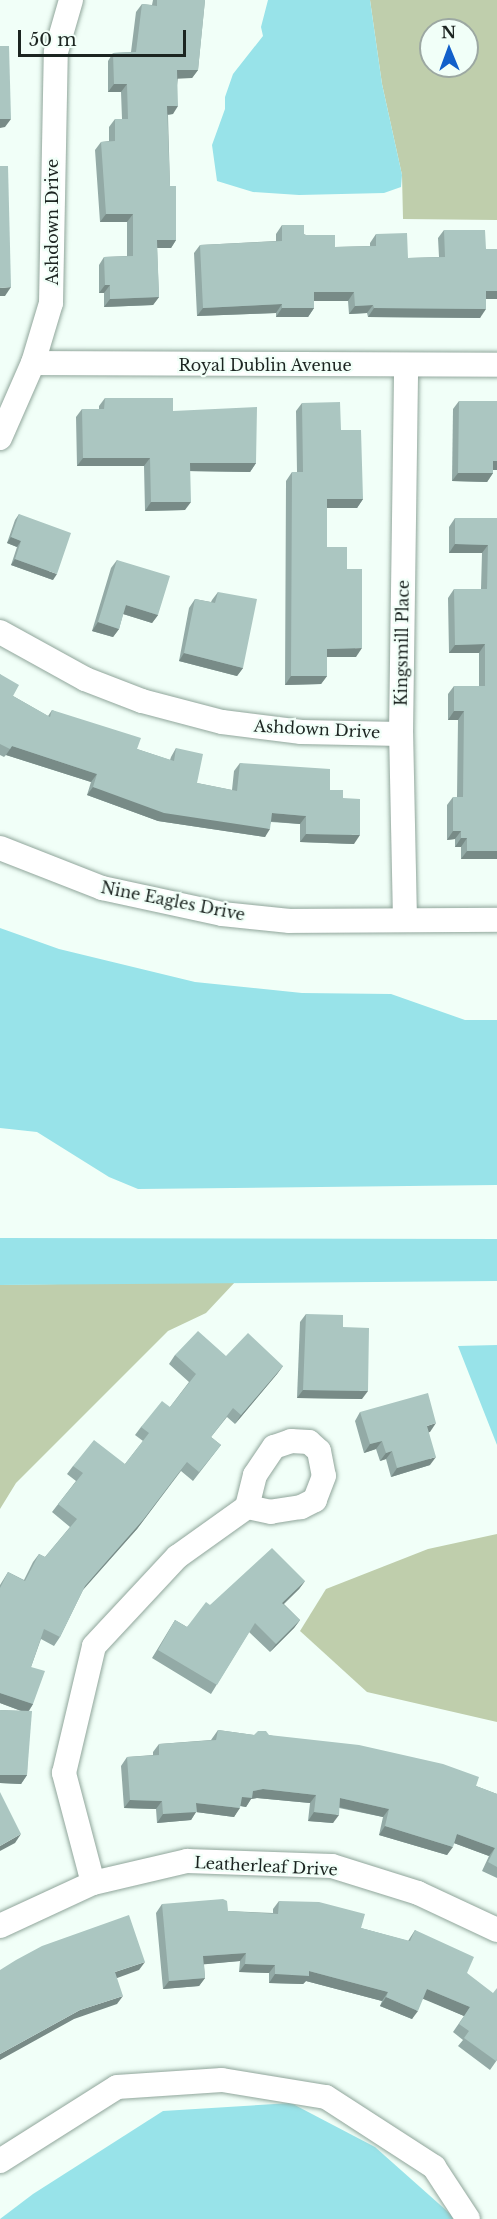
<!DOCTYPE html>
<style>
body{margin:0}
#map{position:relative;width:497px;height:2219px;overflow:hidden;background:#f1fff8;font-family:"Libre Baskerville",serif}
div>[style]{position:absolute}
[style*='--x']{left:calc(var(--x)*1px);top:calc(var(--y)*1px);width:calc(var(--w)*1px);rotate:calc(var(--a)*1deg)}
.green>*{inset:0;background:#bfceac}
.water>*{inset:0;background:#98e3e9}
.roads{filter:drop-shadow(0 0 2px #90a69b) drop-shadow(0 0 2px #90a69b)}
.minor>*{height:24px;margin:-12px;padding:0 12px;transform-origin:12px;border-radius:12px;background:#fff}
.wall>*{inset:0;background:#93aaa6}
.shaded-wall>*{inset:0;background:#788b87}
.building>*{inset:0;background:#abc6c1}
span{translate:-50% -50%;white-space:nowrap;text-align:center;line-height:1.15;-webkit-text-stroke:4.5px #f1fff8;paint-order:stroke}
.street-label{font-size:16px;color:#1c2521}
.north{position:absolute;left:419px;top:18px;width:60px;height:60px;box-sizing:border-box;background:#f1fff8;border:2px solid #9ca8a2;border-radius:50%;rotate:359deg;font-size:16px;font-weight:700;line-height:24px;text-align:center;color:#1c2521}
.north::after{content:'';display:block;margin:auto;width:21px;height:27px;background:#1260ca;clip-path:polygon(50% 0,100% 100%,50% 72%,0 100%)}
.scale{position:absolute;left:18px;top:30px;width:168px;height:27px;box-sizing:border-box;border:3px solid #1c2521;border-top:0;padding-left:8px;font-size:18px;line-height:21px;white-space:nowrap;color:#1c2521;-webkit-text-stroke:4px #f1fff8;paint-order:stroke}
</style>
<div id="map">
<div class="green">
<i style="clip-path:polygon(evenodd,370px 0,497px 0,497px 220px,403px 219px,402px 175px,382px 84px,370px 0,431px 30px,467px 30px,467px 66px,431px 66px,431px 30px)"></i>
<i style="clip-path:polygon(236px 1281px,206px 1313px,168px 1331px,16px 1483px,0 1509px,0 1285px)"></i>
<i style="clip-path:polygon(497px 1534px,497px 1722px,367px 1692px,300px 1631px,326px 1589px,428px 1549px)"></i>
</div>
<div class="water">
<i style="clip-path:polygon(268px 0,370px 0,382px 84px,402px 175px,401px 187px,384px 193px,299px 195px,253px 192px,217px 181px,212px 145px,225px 109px,225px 97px,233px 74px,263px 36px,261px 27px)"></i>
<i style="clip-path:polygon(0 928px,59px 949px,195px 982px,302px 993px,391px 994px,465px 1020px,497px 1020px,497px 1185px,138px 1189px,109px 1177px,37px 1132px,0 1128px)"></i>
<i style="clip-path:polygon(0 1238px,497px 1239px,497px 1281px,0 1285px)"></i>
<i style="clip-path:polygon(497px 1345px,497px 1445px,458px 1346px)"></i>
<i style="clip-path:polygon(291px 2103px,375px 2147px,456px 2219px,0 2219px,33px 2194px,163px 2111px)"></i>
</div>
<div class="roads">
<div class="minor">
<i style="--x:33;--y:363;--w:464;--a:0.2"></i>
<i style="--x:0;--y:438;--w:82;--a:-66.3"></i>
<i style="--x:33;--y:363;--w:63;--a:-73.3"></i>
<i style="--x:51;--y:303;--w:251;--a:-88.9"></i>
<i style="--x:56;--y:52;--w:54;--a:-73.9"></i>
<i style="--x:0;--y:632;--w:97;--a:28.9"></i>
<i style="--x:85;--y:679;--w:61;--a:21.1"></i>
<i style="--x:142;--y:701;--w:83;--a:14.7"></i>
<i style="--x:222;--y:722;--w:80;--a:7.2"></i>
<i style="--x:301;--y:732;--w:100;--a:1.1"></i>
<i style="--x:0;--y:848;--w:110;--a:21.4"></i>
<i style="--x:102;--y:888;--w:123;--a:12.2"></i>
<i style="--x:222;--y:914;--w:68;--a:5.9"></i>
<i style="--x:290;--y:921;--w:207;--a:-0.3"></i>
<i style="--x:405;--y:920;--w:186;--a:-91.2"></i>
<i style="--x:401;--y:734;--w:368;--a:-89.2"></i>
<i style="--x:93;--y:1883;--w:114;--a:-104.8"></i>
<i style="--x:64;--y:1773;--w:130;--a:-76.7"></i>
<i style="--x:94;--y:1646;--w:122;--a:-47"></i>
<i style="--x:177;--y:1557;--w:86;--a:-35.5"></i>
<i style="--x:247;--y:1507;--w:33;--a:-76"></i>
<i style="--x:255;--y:1475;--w:34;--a:-56"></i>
<i style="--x:274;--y:1447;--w:18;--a:-19"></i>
<i style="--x:291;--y:1441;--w:18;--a:3"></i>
<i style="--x:309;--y:1442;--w:13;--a:42"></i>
<i style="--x:319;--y:1451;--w:25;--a:79"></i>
<i style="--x:324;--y:1476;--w:26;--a:111"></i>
<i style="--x:315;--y:1500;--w:16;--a:153"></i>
<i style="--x:301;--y:1507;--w:30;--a:171"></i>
<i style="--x:271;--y:1512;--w:25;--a:-168"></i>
<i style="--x:0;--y:1926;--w:102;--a:-24.8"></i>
<i style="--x:93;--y:1883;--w:97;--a:-13.2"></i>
<i style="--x:187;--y:1861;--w:145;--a:2"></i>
<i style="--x:332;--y:1866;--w:90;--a:17.4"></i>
<i style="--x:418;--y:1893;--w:87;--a:25.1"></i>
<i style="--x:0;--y:2161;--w:138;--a:-32.3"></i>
<i style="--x:117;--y:2087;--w:105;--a:-3.8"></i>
<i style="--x:222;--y:2080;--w:105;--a:9.3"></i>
<i style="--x:326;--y:2097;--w:129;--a:32.9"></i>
<i style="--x:434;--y:2167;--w:62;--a:56.8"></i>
</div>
</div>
<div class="wall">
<i style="clip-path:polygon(153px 0,205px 0,198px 70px,192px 78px,178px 78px,173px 114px,168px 115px,170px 186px,176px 240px,171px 248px,157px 248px,159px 297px,153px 305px,104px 307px,104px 293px,99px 293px,99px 265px,104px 257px,127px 256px,127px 222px,100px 222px,95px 150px,101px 142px,109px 141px,109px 127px,115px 119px,122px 119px,121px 92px,108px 92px,108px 61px,113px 53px,131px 52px,136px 12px,142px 4px,152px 5px)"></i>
<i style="clip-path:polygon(282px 225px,335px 247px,370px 246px,370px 243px,376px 234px,408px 258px,439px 257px,438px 238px,444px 230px,486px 249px,497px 249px,497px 299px,486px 299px,480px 318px,368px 317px,367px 313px,349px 314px,348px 301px,314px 301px,314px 308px,308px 317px,276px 317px,276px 313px,197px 316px,194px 253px,200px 245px,276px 241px,276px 234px)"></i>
<i style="clip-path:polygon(105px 398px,173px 411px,256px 463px,250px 472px,190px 471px,185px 510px,145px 511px,144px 466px,77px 466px,76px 417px,82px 409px,99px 409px,99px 406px)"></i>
<i style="clip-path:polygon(459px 401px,493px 470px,493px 473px,487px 482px,452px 481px,453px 409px)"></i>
<i style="clip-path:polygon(302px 403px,341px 430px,363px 499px,357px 508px,327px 508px,327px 547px,347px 569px,356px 657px,327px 657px,327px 676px,321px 684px,285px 685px,286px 481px,292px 472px,297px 472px,296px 411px)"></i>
<i style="clip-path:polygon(19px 514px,53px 580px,11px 565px,17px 547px,7px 543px,15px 520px)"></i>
<i style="clip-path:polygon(455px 518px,497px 518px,497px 859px,461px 859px,461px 847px,455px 847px,455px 839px,447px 840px,447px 805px,453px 797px,457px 797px,458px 720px,448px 720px,448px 694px,454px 686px,479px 686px,479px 653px,449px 653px,448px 598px,454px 589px,481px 589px,482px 553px,449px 553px,449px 527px)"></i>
<i style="clip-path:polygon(117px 560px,158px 615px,152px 623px,123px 614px,119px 629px,113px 637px,92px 631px,111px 568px)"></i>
<i style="clip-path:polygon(218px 592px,243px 668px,237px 676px,179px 661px,189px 608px,195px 599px,211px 602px,212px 600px)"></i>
<i style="clip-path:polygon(0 674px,13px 696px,48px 716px,52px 710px,137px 749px,170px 760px,171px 757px,176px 748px,197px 783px,232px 790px,234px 771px,240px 763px,330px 790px,343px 798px,354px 844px,300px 842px,300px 824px,271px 822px,265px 837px,158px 821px,87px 795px,91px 782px,6px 755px,4px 757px,0 755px)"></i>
<i style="clip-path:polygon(306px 1314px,343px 1327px,362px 1399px,297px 1398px,300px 1322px)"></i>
<i style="clip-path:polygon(175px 1355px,226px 1356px,283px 1366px,277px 1374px,235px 1424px,227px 1417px,211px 1437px,221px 1445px,193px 1481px,181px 1471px,137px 1529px,83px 1590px,60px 1637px,54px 1646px,41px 1639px,31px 1667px,33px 1704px,29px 1711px,27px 1775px,21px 1784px,0 1783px,0 1710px,21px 1711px,0 1703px,0 1585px,8px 1572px,24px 1580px,33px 1562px,39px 1554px,45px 1557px,70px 1527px,52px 1512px,76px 1481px,67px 1474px,73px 1466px,125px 1464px,143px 1441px,135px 1435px,141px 1427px,170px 1407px,189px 1382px,169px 1364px)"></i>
<i style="clip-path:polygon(360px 1412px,430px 1432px,429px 1432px,430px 1465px,391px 1477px,386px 1459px,380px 1461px,376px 1449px,364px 1453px,355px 1421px)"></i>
<i style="clip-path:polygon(305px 1581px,299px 1589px,284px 1604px,300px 1620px,294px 1628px,270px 1652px,249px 1632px,211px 1694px,152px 1658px,175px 1620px,187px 1627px,210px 1605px)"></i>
<i style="clip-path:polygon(218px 1730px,254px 1735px,269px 1735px,476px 1786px,497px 1794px,497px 1878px,482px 1871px,489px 1856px,454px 1843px,447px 1855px,379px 1835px,383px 1817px,339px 1808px,333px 1823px,308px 1821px,310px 1803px,257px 1798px,251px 1799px,246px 1807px,240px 1806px,234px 1817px,196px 1812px,191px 1820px,157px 1823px,156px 1809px,124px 1808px,121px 1766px,127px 1757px,153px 1755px,153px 1752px,159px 1744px,211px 1740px)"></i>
<i style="clip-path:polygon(279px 1901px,361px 1928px,408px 1941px,415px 1930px,467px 1973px,497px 2060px,490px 2070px,458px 2046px,463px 2040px,453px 2032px,464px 2016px,423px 1998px,412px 2019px,380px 2006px,382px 2001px,306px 1981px,303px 1984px,269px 1983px,269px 1973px,239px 1972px,240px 1961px,204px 1964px,205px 1978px,199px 1986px,163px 1989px,156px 1913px,162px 1904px,228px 1911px,273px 1913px,273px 1909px)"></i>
</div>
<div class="shaded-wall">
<i style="clip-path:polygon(177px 70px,198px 70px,192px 78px,172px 79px)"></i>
<i style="clip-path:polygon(114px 84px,127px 84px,121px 92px,108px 92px)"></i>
<i style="clip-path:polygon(167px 106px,178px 106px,173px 114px,162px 115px)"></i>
<i style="clip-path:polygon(0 119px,11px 119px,5px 127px,0 128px)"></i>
<i style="clip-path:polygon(106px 214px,133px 214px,127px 222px,100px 222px)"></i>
<i style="clip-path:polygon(157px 240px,176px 240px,171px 248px,151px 248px)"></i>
<i style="clip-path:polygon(105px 285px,110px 285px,104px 293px,99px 293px)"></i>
<i style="clip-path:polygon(11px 287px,5px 296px,0 296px,0 288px)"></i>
<i style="clip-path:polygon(486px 291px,497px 291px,497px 299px,480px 299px)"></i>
<i style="clip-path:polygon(314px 292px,354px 292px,348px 301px,309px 301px)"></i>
<i style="clip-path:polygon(159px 297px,153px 305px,104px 307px,110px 299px)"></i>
<i style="clip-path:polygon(282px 304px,276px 313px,197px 316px,203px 308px)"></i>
<i style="clip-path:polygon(373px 305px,367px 313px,349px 314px,355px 306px)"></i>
<i style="clip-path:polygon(282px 308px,314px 308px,308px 317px,276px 317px)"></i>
<i style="clip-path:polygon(374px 308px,486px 309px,480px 318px,368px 317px)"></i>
<i style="clip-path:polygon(83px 458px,150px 458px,144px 466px,77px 466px)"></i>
<i style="clip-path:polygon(493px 461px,497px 461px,497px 470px,487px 470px)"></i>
<i style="clip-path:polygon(190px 463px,256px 463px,250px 472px,184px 471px)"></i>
<i style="clip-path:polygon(458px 473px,493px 473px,487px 482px,452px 481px)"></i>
<i style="clip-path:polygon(327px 499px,363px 499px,357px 508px,321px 508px)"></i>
<i style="clip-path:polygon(151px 502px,191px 502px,185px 510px,145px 511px)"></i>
<i style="clip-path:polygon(11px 537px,21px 541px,17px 547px,7px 543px)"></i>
<i style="clip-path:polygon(455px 544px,488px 545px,482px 553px,449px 553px)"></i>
<i style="clip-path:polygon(15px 559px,57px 574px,53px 580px,11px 565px)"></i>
<i style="clip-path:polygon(126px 605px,158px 615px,152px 623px,120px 613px)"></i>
<i style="clip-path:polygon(98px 622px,119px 629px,113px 637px,92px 631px)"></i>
<i style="clip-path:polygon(485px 644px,479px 653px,449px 653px,455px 645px)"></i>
<i style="clip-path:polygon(362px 648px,356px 657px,321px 657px,327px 649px)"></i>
<i style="clip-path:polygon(184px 653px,243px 668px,237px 676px,179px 661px)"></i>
<i style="clip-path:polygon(291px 676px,327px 676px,321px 684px,285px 685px)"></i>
<i style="clip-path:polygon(454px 711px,464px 711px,458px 720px,448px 720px)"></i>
<i style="clip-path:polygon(12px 746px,97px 774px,91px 782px,6px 755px)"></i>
<i style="clip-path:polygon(93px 787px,270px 829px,265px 837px,158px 821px,87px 795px)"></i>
<i style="clip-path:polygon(272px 813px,306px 816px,300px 824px,266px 821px)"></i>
<i style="clip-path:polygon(453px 831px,461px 831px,455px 839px,447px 840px)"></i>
<i style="clip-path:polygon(306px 834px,360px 835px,354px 844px,300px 842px)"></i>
<i style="clip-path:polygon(461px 838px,467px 838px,461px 847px,455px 847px)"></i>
<i style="clip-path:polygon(467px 851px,497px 851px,497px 859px,461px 859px)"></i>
<i style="clip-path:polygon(283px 1366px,277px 1374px,235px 1424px,241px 1415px)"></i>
<i style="clip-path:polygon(303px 1390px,368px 1391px,362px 1399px,297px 1398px)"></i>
<i style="clip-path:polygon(436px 1423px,430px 1432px,421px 1434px,427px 1426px)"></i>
<i style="clip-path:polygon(382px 1441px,376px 1449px,364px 1453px,370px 1444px)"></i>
<i style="clip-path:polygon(392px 1451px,386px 1459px,380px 1461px,386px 1453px)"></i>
<i style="clip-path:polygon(436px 1457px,430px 1465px,391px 1477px,397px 1468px)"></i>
<i style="clip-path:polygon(187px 1462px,137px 1529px,79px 1594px,85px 1586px)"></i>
<i style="clip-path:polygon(305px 1581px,299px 1589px,276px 1611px,282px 1603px)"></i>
<i style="clip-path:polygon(300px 1620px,294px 1628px,270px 1652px,276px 1644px)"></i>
<i style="clip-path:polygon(0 1693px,33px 1704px,27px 1713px,0 1703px)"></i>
<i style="clip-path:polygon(0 1775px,27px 1775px,21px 1784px,0 1783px)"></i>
<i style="clip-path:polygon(263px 1789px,316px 1795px,310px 1803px,257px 1798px,251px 1799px,246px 1807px,236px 1805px,242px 1797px,253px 1791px)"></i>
<i style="clip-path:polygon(340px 1798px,389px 1809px,383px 1817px,334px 1806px)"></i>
<i style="clip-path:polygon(130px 1800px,162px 1801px,156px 1809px,124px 1808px)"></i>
<i style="clip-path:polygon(196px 1803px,240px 1808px,234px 1817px,196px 1812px,191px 1820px,157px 1823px,163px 1814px)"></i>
<i style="clip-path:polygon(314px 1812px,339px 1815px,333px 1823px,308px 1821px)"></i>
<i style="clip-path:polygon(385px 1826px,453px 1847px,447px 1855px,379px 1835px)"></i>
<i style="clip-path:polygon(21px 1834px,15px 1843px,0 1851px,0 1846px)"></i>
<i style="clip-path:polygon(457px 1834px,495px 1848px,489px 1856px,451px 1842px)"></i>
<i style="clip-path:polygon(246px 1953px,240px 1961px,197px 1965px,203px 1956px)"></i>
<i style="clip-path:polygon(145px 1962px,139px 1970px,109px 1981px,115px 1972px)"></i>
<i style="clip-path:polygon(245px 1964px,275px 1965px,269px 1973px,239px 1972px)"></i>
<i style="clip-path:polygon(309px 1971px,388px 1992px,382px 2001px,306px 1981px,303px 1984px,269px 1983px,275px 1974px)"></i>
<i style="clip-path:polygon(205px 1978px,199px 1986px,163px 1989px,169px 1981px)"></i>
<i style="clip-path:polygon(427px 1989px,470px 2007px,464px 2016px,421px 1998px)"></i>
<i style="clip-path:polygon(123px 1996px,117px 2004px,74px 2019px,0 2060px,0 2054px,80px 2010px)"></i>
<i style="clip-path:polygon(386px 1997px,418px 2011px,412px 2019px,380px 2006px)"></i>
</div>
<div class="building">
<i style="clip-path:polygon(157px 0,205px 0,198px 70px,177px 70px,178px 106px,167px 106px,170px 186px,176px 186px,176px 240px,157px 240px,159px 297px,110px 299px,110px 285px,105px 285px,104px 257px,133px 256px,133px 214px,106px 214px,101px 142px,115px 141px,115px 119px,128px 119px,127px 84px,114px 84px,113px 53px,136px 52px,142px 4px,157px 6px)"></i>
<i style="clip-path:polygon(0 46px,9px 46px,11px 119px,0 119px)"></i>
<i style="clip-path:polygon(0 166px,8px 166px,11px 287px,0 288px)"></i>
<i style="clip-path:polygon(282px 225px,304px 225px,304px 235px,335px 235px,335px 247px,376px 246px,376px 234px,407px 233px,408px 258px,445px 257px,444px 230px,485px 230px,486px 249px,497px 249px,497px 291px,486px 291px,486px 309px,374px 308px,373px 305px,355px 306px,354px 292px,314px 292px,314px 308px,282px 308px,282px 304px,203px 308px,200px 245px,282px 241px)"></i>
<i style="clip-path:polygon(105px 398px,173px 398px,173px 411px,257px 407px,256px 463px,190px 463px,191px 502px,151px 502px,150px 458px,83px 458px,82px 409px,104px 409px)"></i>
<i style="clip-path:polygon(459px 401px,497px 401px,497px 461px,493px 461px,493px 473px,458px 473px)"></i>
<i style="clip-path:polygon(340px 402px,341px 430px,361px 430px,363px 499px,327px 499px,327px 547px,347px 547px,347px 569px,362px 569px,362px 648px,327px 649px,327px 676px,291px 676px,292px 472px,303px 472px,302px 403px)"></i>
<i style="clip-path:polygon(19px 514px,71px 533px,57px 574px,15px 559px,21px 541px,11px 537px)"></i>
<i style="clip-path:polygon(455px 518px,497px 518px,497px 851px,467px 851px,467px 838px,461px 838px,461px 831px,453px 831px,453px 797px,463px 797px,464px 711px,454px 711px,454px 686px,485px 686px,485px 644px,455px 645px,454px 589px,487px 589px,488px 545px,455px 544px)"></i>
<i style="clip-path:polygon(117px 560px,170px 576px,158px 615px,126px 605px,119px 629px,98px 622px)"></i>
<i style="clip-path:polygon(218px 592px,257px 599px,243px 668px,184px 653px,195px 599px,215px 603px)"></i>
<i style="clip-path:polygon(0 674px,19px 685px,13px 696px,50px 717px,52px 710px,141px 738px,137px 749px,174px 761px,176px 748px,203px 754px,197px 783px,237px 791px,240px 763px,330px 769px,330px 790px,343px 790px,343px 798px,360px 799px,360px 835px,306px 834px,306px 816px,272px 813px,270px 829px,164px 813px,93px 787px,97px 774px,12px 746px,10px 749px,0 744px)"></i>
<i style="clip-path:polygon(306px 1314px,343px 1315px,343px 1327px,369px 1328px,368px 1391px,303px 1390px)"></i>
<i style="clip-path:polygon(198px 1331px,226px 1356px,248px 1333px,283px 1366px,241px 1415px,233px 1408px,211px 1437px,221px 1445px,199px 1472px,187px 1462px,143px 1520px,85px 1586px,60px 1637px,44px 1629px,31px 1667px,45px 1671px,33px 1704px,0 1693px,0 1588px,8px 1572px,25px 1581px,39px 1554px,45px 1557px,77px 1519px,58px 1504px,83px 1473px,73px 1466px,94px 1440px,125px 1464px,149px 1433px,141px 1427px,162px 1401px,170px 1407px,196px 1374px,175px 1355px)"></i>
<i style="clip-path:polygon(428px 1393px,436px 1423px,427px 1426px,436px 1457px,397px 1468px,392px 1451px,386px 1453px,382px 1441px,370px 1444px,360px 1412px)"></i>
<i style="clip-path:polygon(272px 1548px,305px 1581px,282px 1603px,300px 1620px,276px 1644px,255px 1623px,217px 1685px,158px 1650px,175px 1620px,187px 1627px,206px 1602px,210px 1605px)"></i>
<i style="clip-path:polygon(0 1710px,32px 1711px,27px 1775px,0 1775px)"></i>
<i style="clip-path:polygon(218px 1730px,254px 1735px,258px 1731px,266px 1731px,269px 1735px,359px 1745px,443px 1764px,479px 1777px,476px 1786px,497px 1794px,497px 1867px,488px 1862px,495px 1848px,457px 1834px,453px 1847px,385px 1826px,389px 1809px,340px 1798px,339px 1815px,314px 1812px,316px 1795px,263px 1789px,253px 1791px,252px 1798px,242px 1797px,240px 1808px,196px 1803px,197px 1812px,163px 1814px,162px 1801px,130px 1800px,127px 1757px,159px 1755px,159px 1744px,216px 1740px)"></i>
<i style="clip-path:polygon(0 1792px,21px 1834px,0 1846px)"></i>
<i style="clip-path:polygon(223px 1899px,227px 1901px,228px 1911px,278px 1914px,279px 1901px,319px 1902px,365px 1914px,361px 1928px,410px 1941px,415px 1930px,474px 1957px,467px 1973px,493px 1993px,497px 1988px,497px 2059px,496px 2061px,464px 2038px,469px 2031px,459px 2024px,470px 2007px,427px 1989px,418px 2011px,386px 1997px,388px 1992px,309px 1971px,309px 1976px,275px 1974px,275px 1965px,245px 1964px,246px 1953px,203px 1956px,205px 1978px,169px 1981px,162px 1904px)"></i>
<i style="clip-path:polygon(129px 1915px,145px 1962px,115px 1972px,123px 1996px,80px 2010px,0 2054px,0 1970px,16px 1960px,42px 1946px)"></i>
</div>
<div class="street-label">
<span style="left:52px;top:222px;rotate:-90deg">Ashdown Drive</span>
<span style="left:265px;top:365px">Royal Dublin Avenue</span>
<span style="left:402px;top:643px;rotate:-89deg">Kingsmill Place</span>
<span style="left:317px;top:729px;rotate:3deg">Ashdown Drive</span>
<span style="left:173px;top:901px;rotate:11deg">Nine Eagles Drive</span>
<span style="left:266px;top:1866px;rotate:3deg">Leatherleaf Drive</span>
</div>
<div class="north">N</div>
<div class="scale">50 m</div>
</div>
